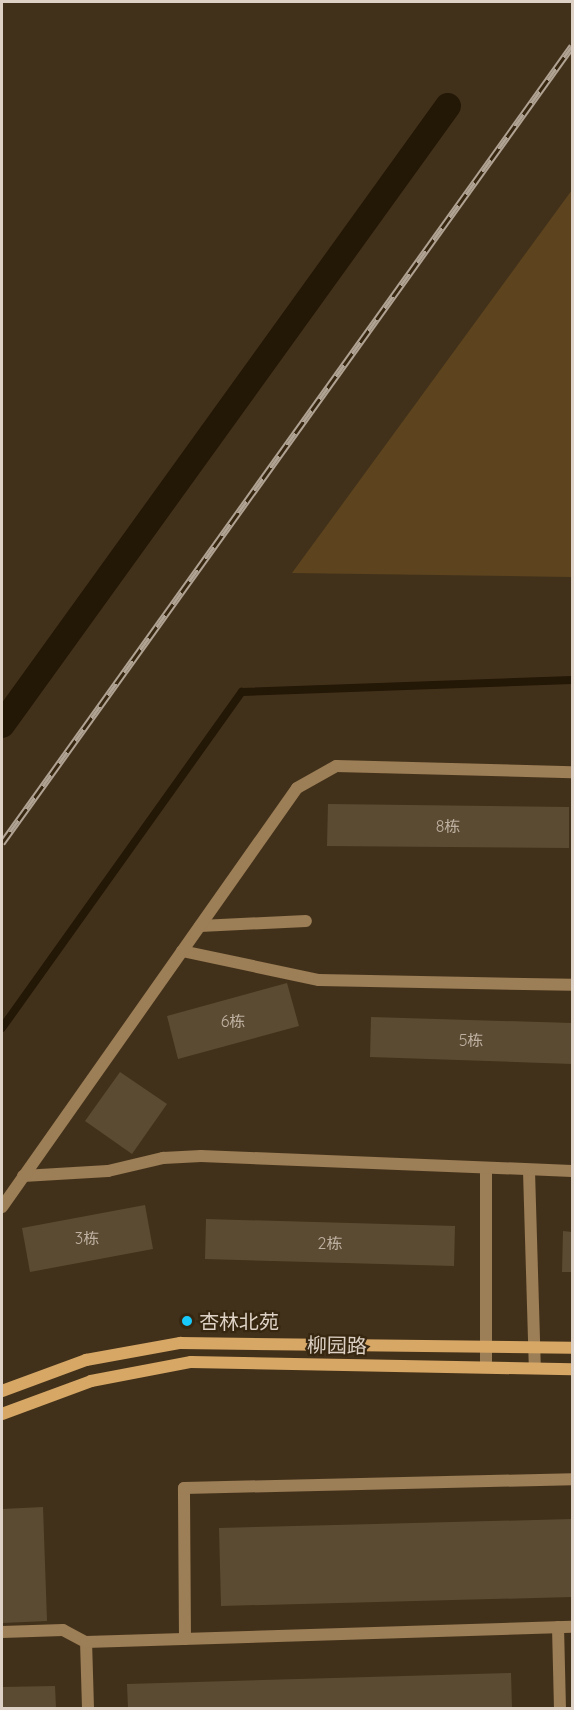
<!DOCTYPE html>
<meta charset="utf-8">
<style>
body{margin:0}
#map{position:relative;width:574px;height:1710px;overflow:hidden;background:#42311a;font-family:Quicksand,"Noto Sans SC",sans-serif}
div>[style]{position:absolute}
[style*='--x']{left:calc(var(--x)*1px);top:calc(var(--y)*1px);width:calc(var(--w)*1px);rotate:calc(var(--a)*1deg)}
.green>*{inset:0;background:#5d441f}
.stream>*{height:8px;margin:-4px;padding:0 4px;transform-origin:4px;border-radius:4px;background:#231706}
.canal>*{height:26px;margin:-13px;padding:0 13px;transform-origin:13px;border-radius:13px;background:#231706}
.building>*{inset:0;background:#5c4b33}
.lane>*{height:12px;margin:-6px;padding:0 6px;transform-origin:6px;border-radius:6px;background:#9c7e57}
.secondary>*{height:12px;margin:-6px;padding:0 6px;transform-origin:6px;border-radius:6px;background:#d7a766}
.rail>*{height:7px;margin-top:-3.5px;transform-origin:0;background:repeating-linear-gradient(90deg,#372710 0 14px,#b0a393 0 28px);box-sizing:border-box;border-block:2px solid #b0a393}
.dots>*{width:16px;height:16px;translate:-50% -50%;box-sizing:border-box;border:3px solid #372710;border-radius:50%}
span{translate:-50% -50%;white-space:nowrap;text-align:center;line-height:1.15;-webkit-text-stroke:4.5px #372710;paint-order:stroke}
.number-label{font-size:16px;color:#bdb0a0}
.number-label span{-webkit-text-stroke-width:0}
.poi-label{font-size:20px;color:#ddd2c5}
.left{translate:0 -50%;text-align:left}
.street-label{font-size:20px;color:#ddd2c5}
.frame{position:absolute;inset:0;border:3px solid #ddd2c5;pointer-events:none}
</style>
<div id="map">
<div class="green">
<i style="clip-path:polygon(572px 190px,572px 577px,292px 573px)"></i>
</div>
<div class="stream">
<i style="--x:2;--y:1028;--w:413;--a:-54.5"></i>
<i style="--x:242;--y:692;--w:330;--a:-2.1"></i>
</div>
<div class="canal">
<i style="--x:2;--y:725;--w:763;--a:-54.23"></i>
</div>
<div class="building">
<i style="clip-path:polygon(328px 804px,569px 807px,569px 848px,327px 846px)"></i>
<i style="clip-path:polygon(287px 983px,299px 1026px,178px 1059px,167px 1016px)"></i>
<i style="clip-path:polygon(371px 1017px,572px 1023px,572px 1064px,370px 1057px)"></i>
<i style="clip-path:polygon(120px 1072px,167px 1104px,132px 1154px,85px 1121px)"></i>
<i style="clip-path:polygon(145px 1205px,153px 1249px,30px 1272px,22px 1228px)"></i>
<i style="clip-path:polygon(206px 1219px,455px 1226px,454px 1266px,205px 1259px)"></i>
<i style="clip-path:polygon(563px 1231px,572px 1232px,572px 1272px,562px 1272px)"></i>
<i style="clip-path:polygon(43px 1507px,47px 1621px,2px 1623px,2px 1509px)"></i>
<i style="clip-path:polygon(572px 1519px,572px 1597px,221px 1606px,219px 1528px)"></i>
<i style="clip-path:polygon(511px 1673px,512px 1708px,128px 1708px,127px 1684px)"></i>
<i style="clip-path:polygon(55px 1686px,56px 1708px,2px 1708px,2px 1687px)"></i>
</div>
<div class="lane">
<i style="--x:200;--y:926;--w:106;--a:-2.7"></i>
<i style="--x:182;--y:951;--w:140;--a:12"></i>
<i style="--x:319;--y:980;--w:253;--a:1.1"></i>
<i style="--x:486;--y:1169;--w:198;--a:90"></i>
<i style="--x:529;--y:1171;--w:197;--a:88.3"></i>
<i style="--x:23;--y:1176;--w:85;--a:-3.4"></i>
<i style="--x:108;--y:1171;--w:57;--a:-13.3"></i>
<i style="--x:163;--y:1158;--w:38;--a:-3"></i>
<i style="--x:201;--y:1156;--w:371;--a:2.3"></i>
<i style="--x:2;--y:1207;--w:512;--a:-54.85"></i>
<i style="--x:297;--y:788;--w:45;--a:-29.4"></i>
<i style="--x:336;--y:766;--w:236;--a:1.5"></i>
<i style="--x:558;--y:1627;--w:81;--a:88.6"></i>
<i style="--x:2;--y:1632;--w:61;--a:-1.9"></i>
<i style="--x:63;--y:1630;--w:26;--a:28"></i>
<i style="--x:185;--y:1639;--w:151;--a:-90.4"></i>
<i style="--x:184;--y:1488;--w:388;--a:-1.3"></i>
<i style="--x:88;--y:1708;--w:66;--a:-91.7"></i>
<i style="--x:86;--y:1642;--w:486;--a:-1.8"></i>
</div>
<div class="secondary">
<i style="--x:2;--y:1391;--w:90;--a:-20.3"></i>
<i style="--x:86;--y:1360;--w:96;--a:-10.3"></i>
<i style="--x:180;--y:1343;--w:392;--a:0.7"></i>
<i style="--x:2;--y:1414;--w:95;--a:-20.3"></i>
<i style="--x:91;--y:1381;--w:102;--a:-10.8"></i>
<i style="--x:191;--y:1362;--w:381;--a:1.1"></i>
</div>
<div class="rail">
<i style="--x:2;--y:843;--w:980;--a:-54.43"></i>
</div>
<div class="dots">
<i style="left:187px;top:1321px;background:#18cafc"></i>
</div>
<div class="number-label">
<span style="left:448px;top:826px">8栋</span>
<span style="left:233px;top:1021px">6栋</span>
<span style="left:471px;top:1040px">5栋</span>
<span style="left:87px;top:1238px">3栋</span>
<span style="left:330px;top:1243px">2栋</span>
</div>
<div class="poi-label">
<span class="left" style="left:199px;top:1321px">杏林北苑</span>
</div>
<div class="street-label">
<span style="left:337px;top:1345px;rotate:1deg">柳园路</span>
</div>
<div class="frame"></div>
</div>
